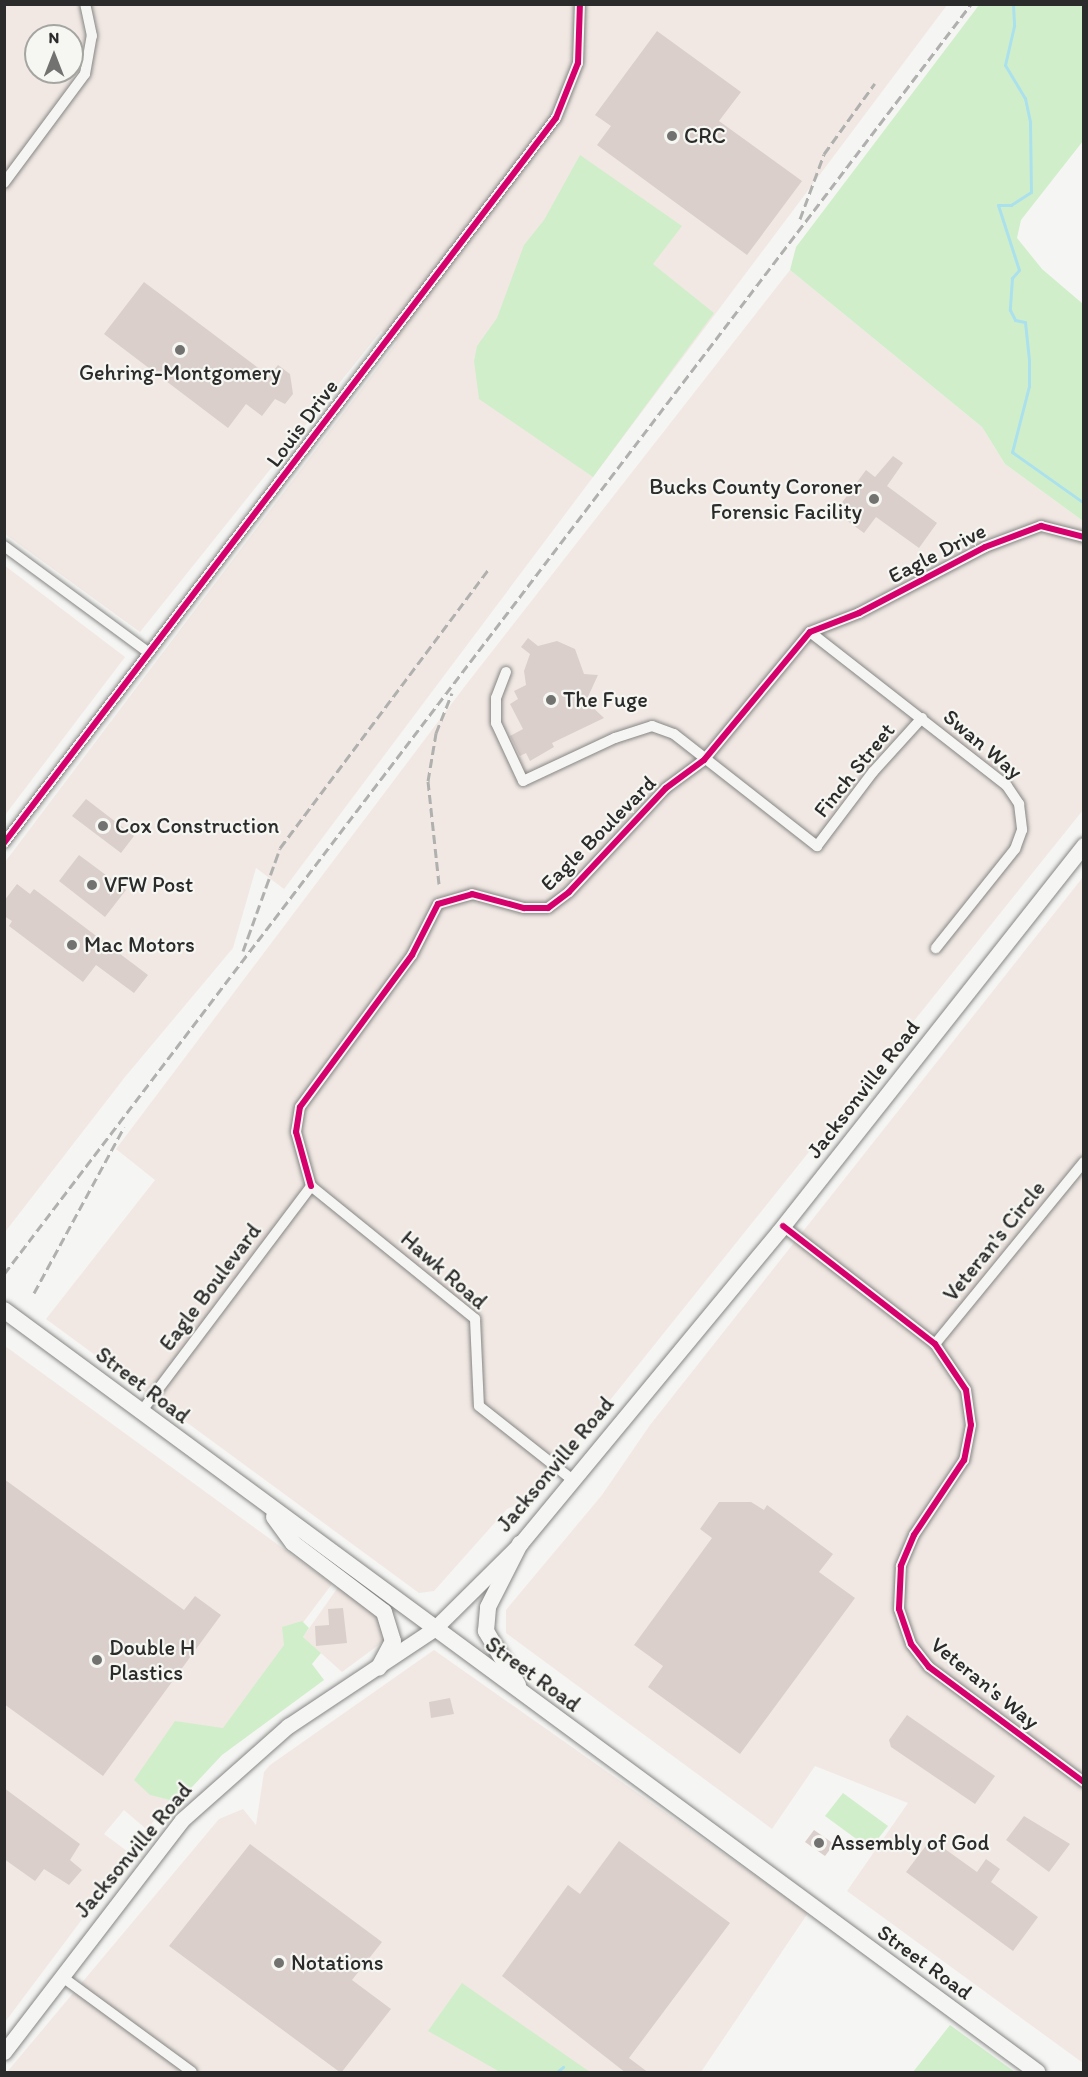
<!DOCTYPE html>
<style>
body{margin:0}
#map{position:relative;width:1088px;height:2077px;overflow:hidden;background:#f5f5f3;font-family:Itim,sans-serif}
div>[style]{position:absolute}
[style*='--x']{left:calc(var(--x)*1px);top:calc(var(--y)*1px);width:calc(var(--w)*1px);rotate:calc(var(--a)*1deg)}
.built>*{inset:0;background:#f1e8e3}
.green>*{inset:0;background:#d1eecb}
.stream>*{height:3px;margin:-1.5px;padding:0 1.5px;transform-origin:1.5px;border-radius:1.5px;background:#abe0ed}
.building>*{inset:0;background:#dacfcb}
.roads{filter:drop-shadow(0 0 2px #868685) drop-shadow(0 0 2px #868685)}
.street>*{height:10px;margin:-5px;padding:0 5px;transform-origin:5px;border-radius:5px;background:#f5f5f3}
.secondary>*{height:15px;margin:-7.5px;padding:0 7.5px;transform-origin:7.5px;border-radius:7.5px;background:#f5f5f3}
.primary>*{height:16px;margin:-8px;padding:0 8px;transform-origin:8px;border-radius:8px;background:#f5f5f3}
.rail>*{height:3px;margin-top:-1.5px;transform-origin:0;background:repeating-linear-gradient(90deg,#b0b0af 0 9px,transparent 0 13.5px)}
.cycleway>*{height:6px;margin:-3px;padding:0 3px;transform-origin:3px;border-radius:3px;background:#d6006c}
.dots>*{width:16px;height:16px;translate:-50% -50%;box-sizing:border-box;border:3px solid #f6f6f2;border-radius:50%}
span{translate:-50% -50%;white-space:nowrap;text-align:center;line-height:1.15;-webkit-text-stroke:4.5px #f6f6f2;paint-order:stroke}
.poi-label{font-size:22px;color:#2b2b2b}
.left{translate:0 -50%;text-align:left}
.right{translate:-100% -50%;text-align:right}
.street-label{font-size:22px;color:#2b2b2b}
.frame{position:absolute;inset:0;border:6px solid #2b2b2b;pointer-events:none}
.north{position:absolute;left:24px;top:24px;width:60px;height:60px;box-sizing:border-box;background:#f6f6f2;border:2px solid #a5a5a2;border-radius:50%;rotate:0deg;font-size:16px;font-weight:700;line-height:24px;text-align:center;color:#2b2b2b}
.north::after{content:'';display:block;margin:auto;width:21px;height:27px;background:#727271;clip-path:polygon(50% 0,100% 100%,50% 72%,0 100%)}
</style>
<div id="map">
<div class="built">
<i style="clip-path:polygon(evenodd,5px 5px,947px 5px,284px 889px,256px 868px,233px 948px,125px 1077px,5px 1232px,5px 862px,397px 342px,381px 331px,140px 632px,5px 534px,5px 5px,36px 36px,72px 36px,72px 72px,36px 72px,36px 36px)"></i>
<i style="clip-path:polygon(790px 270px,982px 427px,1005px 464px,1083px 521px,1083px 810px,530px 1500px,507px 1509px,434px 1591px,419px 1593px,46px 1319px,155px 1180px,116px 1149px,465px 686px)"></i>
<i style="clip-path:polygon(4px 565px,125px 657px,5px 815px,4px 815px)"></i>
<i style="clip-path:polygon(1083px 877px,1083px 2063px,847px 1891px,908px 1803px,815px 1766px,772px 1829px,506px 1633px,506px 1610px,602px 1495px,650px 1425px)"></i>
<i style="clip-path:polygon(5px 1346px,332px 1584px,150px 1826px,145px 1828px,124px 1810px,104px 1834px,131px 1854px,5px 2022px)"></i>
<i style="clip-path:polygon(341px 1583px,378px 1611px,388px 1638px,342px 1672px,303px 1637px)"></i>
<i style="clip-path:polygon(434px 1650px,808px 1913px,701px 2072px,7px 2072px,219px 1819px,243px 1809px,256px 1825px,264px 1772px,270px 1765px)"></i>
</div>
<div class="green">
<i style="clip-path:polygon(979px 5px,1083px 5px,1083px 141px,1021px 220px,1017px 238px,1042px 269px,1083px 304px,1083px 521px,1005px 464px,982px 427px,790px 270px,796px 247px)"></i>
<i style="clip-path:polygon(580px 155px,682px 226px,653px 264px,714px 313px,593px 477px,479px 399px,474px 361px,477px 346px,497px 318px,524px 245px,544px 220px)"></i>
<i style="clip-path:polygon(302px 1621px,309px 1628px,303px 1637px,321px 1653px,312px 1664px,324px 1680px,222px 1755px,178px 1802px,150px 1795px,134px 1780px,175px 1721px,223px 1728px,284px 1645px,282px 1627px)"></i>
<i style="clip-path:polygon(843px 1793px,888px 1826px,870px 1849px,825px 1816px)"></i>
<i style="clip-path:polygon(462px 1983px,590px 2072px,500px 2072px,428px 2031px)"></i>
<i style="clip-path:polygon(950px 2025px,1015px 2072px,913px 2072px)"></i>
</div>
<div class="stream">
<i style="--x:1013;--y:4;--w:22;--a:87"></i>
<i style="--x:1014;--y:26;--w:40;--a:103"></i>
<i style="--x:1005;--y:65;--w:39;--a:59"></i>
<i style="--x:1025;--y:98;--w:25;--a:78"></i>
<i style="--x:1030;--y:122;--w:70;--a:89.2"></i>
<i style="--x:1031;--y:192;--w:24;--a:147"></i>
<i style="--x:1011;--y:205;--w:13;--a:180"></i>
<i style="--x:998;--y:205;--w:68;--a:72.1"></i>
<i style="--x:1019;--y:270;--w:11;--a:131"></i>
<i style="--x:1012;--y:278;--w:32;--a:94"></i>
<i style="--x:1010;--y:310;--w:11;--a:63"></i>
<i style="--x:1015;--y:320;--w:10;--a:11"></i>
<i style="--x:1025;--y:322;--w:39;--a:84"></i>
<i style="--x:1029;--y:361;--w:25;--a:90"></i>
<i style="--x:1029;--y:386;--w:68;--a:104.4"></i>
<i style="--x:1012;--y:452;--w:88;--a:35.3"></i>
<i style="--x:557;--y:2072;--w:8;--a:-40"></i>
</div>
<div class="building">
<i style="clip-path:polygon(657px 31px,741px 92px,719px 121px,802px 181px,747px 255px,597px 145px,611px 126px,595px 115px)"></i>
<i style="clip-path:polygon(144px 282px,269px 376px,278px 365px,290px 374px,293px 394px,285px 404px,275px 399px,262px 416px,246px 404px,228px 428px,104px 334px)"></i>
<i style="clip-path:polygon(893px 456px,903px 463px,887px 486px,937px 523px,919px 548px,876px 517px,864px 533px,835px 512px,866px 470px,875px 477px)"></i>
<i style="clip-path:polygon(528px 638px,538px 646px,557px 641px,575px 649px,584px 674px,598px 675px,586px 701px,604px 718px,552px 743px,554px 747px,530px 761px,526px 753px,520px 756px,510px 736px,523px 729px,510px 704px,518px 699px,514px 691px,526px 685px,524px 671px,530px 654px,521px 647px)"></i>
<i style="clip-path:polygon(86px 799px,134px 836px,121px 853px,72px 816px)"></i>
<i style="clip-path:polygon(79px 855px,126px 890px,105px 917px,59px 881px)"></i>
<i style="clip-path:polygon(17px 884px,30px 894px,34px 889px,148px 975px,134px 993px,96px 965px,83px 982px,9px 926px,12px 921px,4px 916px,4px 901px)"></i>
<i style="clip-path:polygon(4px 1479px,184px 1610px,195px 1596px,221px 1615px,103px 1776px,4px 1704px)"></i>
<i style="clip-path:polygon(719px 1502px,751px 1502px,764px 1510px,767px 1505px,833px 1554px,819px 1572px,855px 1598px,740px 1754px,648px 1687px,663px 1666px,634px 1645px,712px 1538px,700px 1529px)"></i>
<i style="clip-path:polygon(343px 1608px,347px 1643px,316px 1646px,315px 1626px,329px 1625px,328px 1609px)"></i>
<i style="clip-path:polygon(450px 1698px,454px 1714px,431px 1718px,429px 1702px)"></i>
<i style="clip-path:polygon(907px 1715px,995px 1776px,975px 1804px,891px 1747px,889px 1740px)"></i>
<i style="clip-path:polygon(4px 1788px,80px 1844px,70px 1860px,82px 1870px,69px 1885px,44px 1869px,35px 1881px,4px 1859px)"></i>
<i style="clip-path:polygon(1024px 1816px,1070px 1844px,1049px 1872px,1006px 1840px)"></i>
<i style="clip-path:polygon(814px 1830px,834px 1844px,825px 1856px,805px 1842px)"></i>
<i style="clip-path:polygon(931px 1839px,977px 1872px,986px 1859px,1000px 1869px,991px 1882px,1038px 1917px,1013px 1951px,906px 1872px)"></i>
<i style="clip-path:polygon(619px 1841px,730px 1923px,629px 2058px,649px 2073px,626px 2073px,502px 1976px,568px 1885px,580px 1894px)"></i>
<i style="clip-path:polygon(250px 1844px,382px 1942px,352px 1980px,391px 2009px,341px 2073px,169px 1946px)"></i>
</div>
<div class="roads">
<div class="street">
<i style="--x:4;--y:183;--w:136;--a:-53.4"></i>
<i style="--x:85;--y:74;--w:39;--a:-80"></i>
<i style="--x:92;--y:36;--w:33;--a:-102"></i>
<i style="--x:4;--y:546;--w:180;--a:36.4"></i>
<i style="--x:810;--y:632;--w:250;--a:38"></i>
<i style="--x:1007;--y:786;--w:22;--a:56"></i>
<i style="--x:1019;--y:804;--w:26;--a:83"></i>
<i style="--x:1022;--y:830;--w:20;--a:110"></i>
<i style="--x:1015;--y:849;--w:127;--a:128.6"></i>
<i style="--x:506;--y:672;--w:28;--a:111"></i>
<i style="--x:496;--y:698;--w:25;--a:90"></i>
<i style="--x:496;--y:723;--w:64;--a:65"></i>
<i style="--x:523;--y:781;--w:102;--a:-25.1"></i>
<i style="--x:615;--y:738;--w:39;--a:-18"></i>
<i style="--x:652;--y:726;--w:23;--a:20"></i>
<i style="--x:674;--y:734;--w:182;--a:38.1"></i>
<i style="--x:817;--y:846;--w:93;--a:-52.9"></i>
<i style="--x:873;--y:772;--w:73;--a:-47.8"></i>
<i style="--x:4;--y:843;--w:911;--a:-52.72"></i>
<i style="--x:556;--y:118;--w:59;--a:-68.2"></i>
<i style="--x:578;--y:63;--w:59;--a:-88.1"></i>
<i style="--x:311;--y:1186;--w:56;--a:-105.5"></i>
<i style="--x:296;--y:1132;--w:25;--a:-81"></i>
<i style="--x:300;--y:1107;--w:189;--a:-53.6"></i>
<i style="--x:412;--y:955;--w:57;--a:-63"></i>
<i style="--x:438;--y:904;--w:35;--a:-16"></i>
<i style="--x:472;--y:894;--w:54;--a:15.1"></i>
<i style="--x:524;--y:908;--w:24;--a:0"></i>
<i style="--x:548;--y:908;--w:26;--a:-37"></i>
<i style="--x:569;--y:892;--w:142;--a:-47"></i>
<i style="--x:666;--y:788;--w:47;--a:-36.4"></i>
<i style="--x:704;--y:760;--w:166;--a:-50.4"></i>
<i style="--x:810;--y:632;--w:53;--a:-21.2"></i>
<i style="--x:859;--y:613;--w:142;--a:-27.6"></i>
<i style="--x:985;--y:547;--w:60;--a:-20.6"></i>
<i style="--x:1041;--y:526;--w:44;--a:14.3"></i>
<i style="--x:311;--y:1186;--w:211;--a:39"></i>
<i style="--x:475;--y:1319;--w:87;--a:87.4"></i>
<i style="--x:479;--y:1406;--w:121;--a:38.3"></i>
<i style="--x:783;--y:1226;--w:192;--a:37.8"></i>
<i style="--x:935;--y:1344;--w:55;--a:56"></i>
<i style="--x:966;--y:1390;--w:35;--a:82"></i>
<i style="--x:971;--y:1425;--w:36;--a:101"></i>
<i style="--x:964;--y:1460;--w:90;--a:123.7"></i>
<i style="--x:914;--y:1535;--w:34;--a:113"></i>
<i style="--x:901;--y:1566;--w:43;--a:92.7"></i>
<i style="--x:899;--y:1609;--w:37;--a:71"></i>
<i style="--x:911;--y:1644;--w:29;--a:52"></i>
<i style="--x:929;--y:1667;--w:193;--a:36.6"></i>
<i style="--x:935;--y:1344;--w:235;--a:-50.7"></i>
<i style="--x:141;--y:1412;--w:283;--a:-53"></i>
<i style="--x:61;--y:1976;--w:162;--a:36.2"></i>
</div>
<div class="secondary">
<i style="--x:4;--y:2052;--w:292;--a:-52.5"></i>
<i style="--x:182;--y:1820;--w:142;--a:-41.6"></i>
<i style="--x:288;--y:1726;--w:175;--a:-33.6"></i>
<i style="--x:434;--y:1629;--w:121;--a:-44.7"></i>
<i style="--x:520;--y:1544;--w:406;--a:-50.4"></i>
<i style="--x:779;--y:1231;--w:492;--a:-51.7"></i>
</div>
<div class="primary">
<i style="--x:4;--y:1310;--w:1284;--a:36.41"></i>
<i style="--x:274;--y:1517;--w:32;--a:54"></i>
<i style="--x:293;--y:1543;--w:114;--a:37.2"></i>
<i style="--x:384;--y:1612;--w:30;--a:73"></i>
<i style="--x:393;--y:1641;--w:30;--a:118"></i>
<i style="--x:518;--y:1685;--w:63;--a:-120.7"></i>
<i style="--x:486;--y:1631;--w:24;--a:-85"></i>
<i style="--x:488;--y:1607;--w:71;--a:-63.1"></i>
</div>
</div>
<div class="rail">
<i style="--x:800;--y:219;--w:69;--a:-69.7"></i>
<i style="--x:824;--y:154;--w:87;--a:-54.3"></i>
<i style="--x:439;--y:884;--w:104;--a:-96.1"></i>
<i style="--x:428;--y:781;--w:49;--a:-80.5"></i>
<i style="--x:436;--y:733;--w:43;--a:-68.2"></i>
<i style="--x:243;--y:951;--w:109;--a:-70.2"></i>
<i style="--x:280;--y:848;--w:347;--a:-53.2"></i>
<i style="--x:4;--y:1274;--w:1596;--a:-52.71"></i>
<i style="--x:34;--y:1293;--w:189;--a:-61.5"></i>
</div>
<div class="cycleway">
<i style="--x:4;--y:843;--w:911;--a:-52.72"></i>
<i style="--x:556;--y:118;--w:59;--a:-68.2"></i>
<i style="--x:578;--y:63;--w:59;--a:-88.1"></i>
<i style="--x:311;--y:1186;--w:56;--a:-105.5"></i>
<i style="--x:296;--y:1132;--w:25;--a:-81"></i>
<i style="--x:300;--y:1107;--w:189;--a:-53.6"></i>
<i style="--x:412;--y:955;--w:57;--a:-63"></i>
<i style="--x:438;--y:904;--w:35;--a:-16"></i>
<i style="--x:472;--y:894;--w:54;--a:15.1"></i>
<i style="--x:524;--y:908;--w:24;--a:0"></i>
<i style="--x:548;--y:908;--w:26;--a:-37"></i>
<i style="--x:569;--y:892;--w:142;--a:-47"></i>
<i style="--x:666;--y:788;--w:47;--a:-36.4"></i>
<i style="--x:704;--y:760;--w:166;--a:-50.4"></i>
<i style="--x:810;--y:632;--w:53;--a:-21.2"></i>
<i style="--x:859;--y:613;--w:142;--a:-27.6"></i>
<i style="--x:985;--y:547;--w:60;--a:-20.6"></i>
<i style="--x:1041;--y:526;--w:44;--a:14.3"></i>
<i style="--x:783;--y:1226;--w:192;--a:37.8"></i>
<i style="--x:935;--y:1344;--w:55;--a:56"></i>
<i style="--x:966;--y:1390;--w:35;--a:82"></i>
<i style="--x:971;--y:1425;--w:36;--a:101"></i>
<i style="--x:964;--y:1460;--w:90;--a:123.7"></i>
<i style="--x:914;--y:1535;--w:34;--a:113"></i>
<i style="--x:901;--y:1566;--w:43;--a:92.7"></i>
<i style="--x:899;--y:1609;--w:37;--a:71"></i>
<i style="--x:911;--y:1644;--w:29;--a:52"></i>
<i style="--x:929;--y:1667;--w:193;--a:36.6"></i>
</div>
<div class="dots">
<i style="left:672px;top:136px;background:#727271"></i>
<i style="left:180px;top:350px;background:#727271"></i>
<i style="left:874px;top:499px;background:#727271"></i>
<i style="left:551px;top:700px;background:#727271"></i>
<i style="left:103px;top:826px;background:#727271"></i>
<i style="left:92px;top:885px;background:#727271"></i>
<i style="left:72px;top:945px;background:#727271"></i>
<i style="left:97px;top:1660px;background:#727271"></i>
<i style="left:819px;top:1843px;background:#727271"></i>
<i style="left:279px;top:1963px;background:#727271"></i>
</div>
<div class="poi-label">
<span class="left" style="left:684px;top:136px">CRC</span>
<span style="left:180px;top:373px">Gehring-Montgomery</span>
<span class="right" style="left:862px;top:499px">Bucks County Coroner<br>Forensic Facility</span>
<span class="left" style="left:563px;top:700px">The Fuge</span>
<span class="left" style="left:115px;top:826px">Cox Construction</span>
<span class="left" style="left:104px;top:885px">VFW Post</span>
<span class="left" style="left:84px;top:945px">Mac Motors</span>
<span class="left" style="left:109px;top:1660px">Double H<br>Plastics</span>
<span class="left" style="left:831px;top:1843px">Assembly of God</span>
<span class="left" style="left:291px;top:1963px">Notations</span>
</div>
<div class="street-label">
<span style="left:302px;top:423px;rotate:-53deg">Louis Drive</span>
<span style="left:937px;top:553px;rotate:-27deg">Eagle Drive</span>
<span style="left:983px;top:744px;rotate:40deg">Swan Way</span>
<span style="left:854px;top:770px;rotate:-51deg">Finch Street</span>
<span style="left:598px;top:833px;rotate:-45deg">Eagle Boulevard</span>
<span style="left:863px;top:1089px;rotate:-52deg">Jacksonville Road</span>
<span style="left:994px;top:1241px;rotate:-51deg">Veteran's Circle</span>
<span style="left:444px;top:1270px;rotate:41deg">Hawk Road</span>
<span style="left:210px;top:1287px;rotate:-53deg">Eagle Boulevard</span>
<span style="left:143px;top:1385px;rotate:37deg">Street Road</span>
<span style="left:555px;top:1464px;rotate:-50deg">Jacksonville Road</span>
<span style="left:533px;top:1674px;rotate:36deg">Street Road</span>
<span style="left:985px;top:1683px;rotate:39deg">Veteran's Way</span>
<span style="left:133px;top:1850px;rotate:-50deg">Jacksonville Road</span>
<span style="left:925px;top:1962px;rotate:36deg">Street Road</span>
</div>
<div class="frame"></div>
<div class="north">N</div>
</div>
